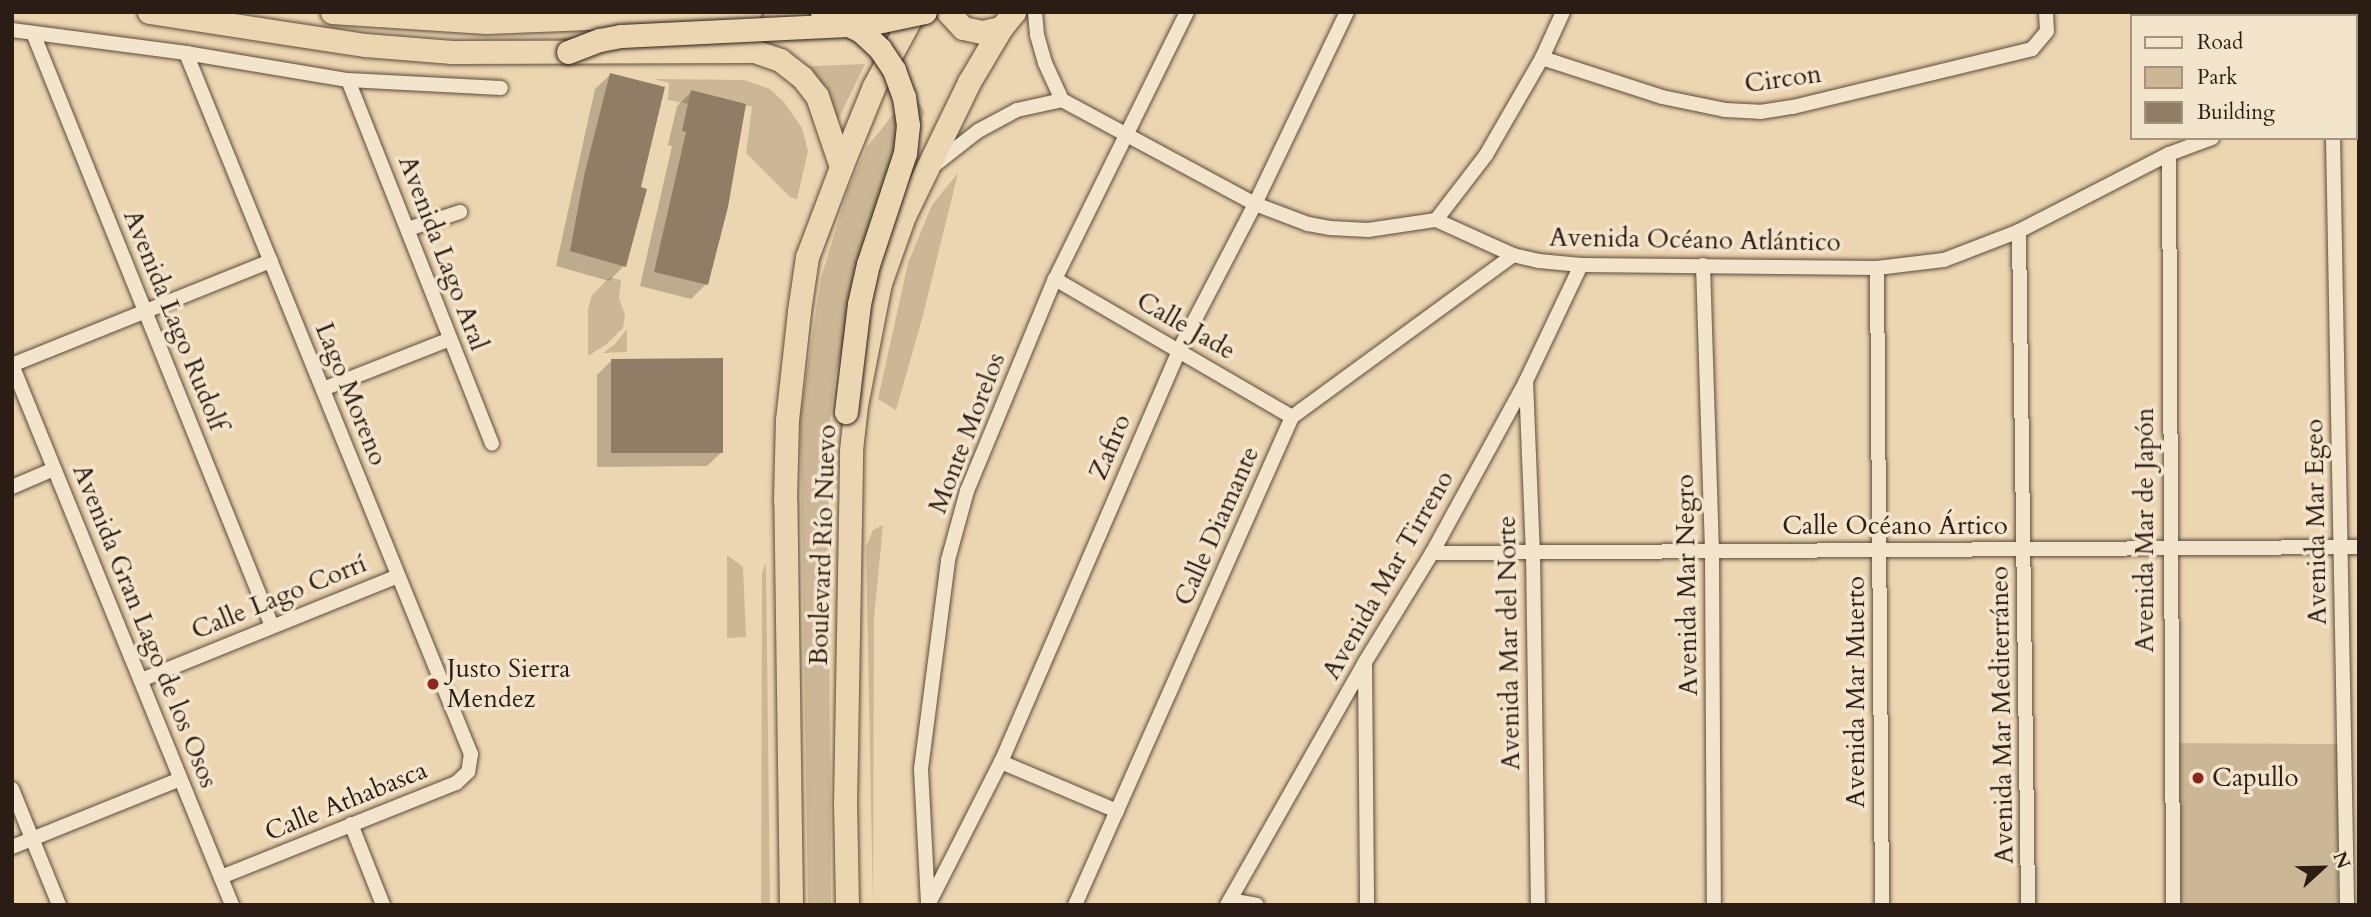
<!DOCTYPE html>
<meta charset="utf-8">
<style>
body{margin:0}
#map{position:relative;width:2371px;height:917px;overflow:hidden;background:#ecd6b1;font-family:Cardo,serif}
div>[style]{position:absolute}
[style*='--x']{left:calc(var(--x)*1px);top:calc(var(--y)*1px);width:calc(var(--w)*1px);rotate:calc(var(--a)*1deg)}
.green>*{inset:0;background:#cbb796}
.shadow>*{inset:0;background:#0003}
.building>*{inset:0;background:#907d66}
.roads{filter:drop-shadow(0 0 2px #5c4b3b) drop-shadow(0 0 2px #5c4b3b)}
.minor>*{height:14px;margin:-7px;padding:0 7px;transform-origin:7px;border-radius:7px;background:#f3e4cc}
.trunk>*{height:23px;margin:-11.5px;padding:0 11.5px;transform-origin:11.5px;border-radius:11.5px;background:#ecd6b1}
.bridges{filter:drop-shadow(0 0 2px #2c1d14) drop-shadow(0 0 2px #2c1d14)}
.trunk-bridge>*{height:23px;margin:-11.5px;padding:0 11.5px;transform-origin:11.5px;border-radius:11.5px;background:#ecd6b1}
.dots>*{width:19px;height:19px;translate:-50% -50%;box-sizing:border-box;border:4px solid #f3e4cc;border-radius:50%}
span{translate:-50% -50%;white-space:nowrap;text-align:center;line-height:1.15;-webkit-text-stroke:7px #f3e4cc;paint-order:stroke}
.street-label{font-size:26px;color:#2c1d14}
.poi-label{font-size:26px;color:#2c1d14}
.left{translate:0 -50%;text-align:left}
.frame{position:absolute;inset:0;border:14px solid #2c1d14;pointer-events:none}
.legend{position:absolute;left:2130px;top:14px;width:228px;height:126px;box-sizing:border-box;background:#f3e4cc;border:2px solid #a39482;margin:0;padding:9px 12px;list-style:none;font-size:21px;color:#2c1d14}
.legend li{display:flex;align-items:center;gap:14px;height:35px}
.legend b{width:35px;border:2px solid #a39482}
.north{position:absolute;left:2287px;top:833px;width:70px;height:70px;-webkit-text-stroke:5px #f3e4cc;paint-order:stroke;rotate:68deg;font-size:19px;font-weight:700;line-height:28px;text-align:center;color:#2c1d14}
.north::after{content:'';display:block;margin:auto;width:24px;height:32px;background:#2c1d14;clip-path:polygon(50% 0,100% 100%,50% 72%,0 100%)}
</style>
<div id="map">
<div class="green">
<i style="clip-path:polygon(865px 64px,835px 126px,790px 67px)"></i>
<i style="clip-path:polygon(653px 79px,744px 80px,770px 89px,784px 102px,802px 128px,808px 151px,797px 199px,790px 197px,746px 153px,752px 107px,691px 90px,688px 104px,668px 100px,669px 83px)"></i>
<i style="clip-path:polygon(911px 99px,918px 101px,925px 112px,868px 245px,835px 377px,828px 437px,831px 905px,808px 905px,800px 416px,821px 278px,848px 189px,867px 147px,903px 102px)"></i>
<i style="clip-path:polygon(958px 173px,922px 319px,896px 410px,878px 399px,908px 263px,932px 205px)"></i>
<i style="clip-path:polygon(610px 277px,621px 280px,619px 298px,625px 315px,623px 328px,607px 344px,588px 356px,588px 309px,592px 295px)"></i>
<i style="clip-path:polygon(627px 329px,627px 352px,603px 353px,615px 344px)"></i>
<i style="clip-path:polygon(883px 525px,874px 618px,873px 905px,866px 547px,873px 530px)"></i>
<i style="clip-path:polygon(727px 555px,743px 567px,746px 637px,727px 638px)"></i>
<i style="clip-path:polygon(766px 563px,770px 905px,761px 905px,762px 573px)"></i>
<i style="clip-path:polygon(2171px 743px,2338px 744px,2338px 905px,2171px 905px)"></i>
</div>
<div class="shadow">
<i style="clip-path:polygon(610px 75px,639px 189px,624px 266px,609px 281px,556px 266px,595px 89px)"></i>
<i style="clip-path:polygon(691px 92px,706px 284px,691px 299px,640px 286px,672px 146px,668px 145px,677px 106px)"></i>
<i style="clip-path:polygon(612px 360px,722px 452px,707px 466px,597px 467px,597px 375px)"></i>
</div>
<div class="building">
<i style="clip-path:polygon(610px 73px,665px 87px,641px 187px,647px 189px,626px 267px,570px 251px,584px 176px)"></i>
<i style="clip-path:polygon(691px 90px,746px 104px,728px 207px,708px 285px,654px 272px,686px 132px,682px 131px)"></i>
<i style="clip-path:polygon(723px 358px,723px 453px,611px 453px,611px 359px)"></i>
</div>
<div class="roads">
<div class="minor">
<i style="--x:1035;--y:12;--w:23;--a:85"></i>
<i style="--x:1037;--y:35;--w:29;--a:74"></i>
<i style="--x:1045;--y:63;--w:41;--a:65.3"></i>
<i style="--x:1062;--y:100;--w:219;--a:28.3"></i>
<i style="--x:1255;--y:204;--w:57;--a:20.7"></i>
<i style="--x:1308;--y:224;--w:22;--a:10"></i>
<i style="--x:1330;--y:228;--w:38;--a:3"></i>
<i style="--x:1368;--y:230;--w:69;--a:-8.4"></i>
<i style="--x:1436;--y:220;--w:85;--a:24.4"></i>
<i style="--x:1513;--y:255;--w:27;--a:13"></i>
<i style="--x:1539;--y:261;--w:42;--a:5.4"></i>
<i style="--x:1581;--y:265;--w:296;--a:0.6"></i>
<i style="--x:1877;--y:268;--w:67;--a:-6.8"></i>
<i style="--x:1944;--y:260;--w:80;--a:-21.1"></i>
<i style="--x:2019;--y:231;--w:169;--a:-27.2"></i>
<i style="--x:2169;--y:154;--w:46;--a:-20.4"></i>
<i style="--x:12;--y:30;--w:176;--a:7.5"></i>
<i style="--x:186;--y:53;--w:164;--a:9.5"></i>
<i style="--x:348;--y:80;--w:153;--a:3"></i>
<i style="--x:33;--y:33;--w:639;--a:68.05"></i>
<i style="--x:186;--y:53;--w:757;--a:67.88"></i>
<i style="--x:471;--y:754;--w:18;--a:99"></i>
<i style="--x:468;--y:772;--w:16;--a:137"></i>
<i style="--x:456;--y:783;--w:253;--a:158.2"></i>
<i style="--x:1542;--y:58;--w:126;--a:18"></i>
<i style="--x:1662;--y:97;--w:64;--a:11.7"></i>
<i style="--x:1725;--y:110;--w:35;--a:3"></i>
<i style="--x:1760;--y:112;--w:33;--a:-9"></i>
<i style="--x:1793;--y:107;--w:246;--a:-13.6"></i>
<i style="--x:2032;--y:49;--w:23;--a:-50"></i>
<i style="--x:2047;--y:31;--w:19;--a:-93"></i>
<i style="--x:348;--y:80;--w:391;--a:68.4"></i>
<i style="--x:2355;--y:127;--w:4;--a:0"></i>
<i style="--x:2333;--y:138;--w:767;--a:88.95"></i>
<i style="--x:2169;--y:154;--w:751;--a:89.69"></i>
<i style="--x:932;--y:167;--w:58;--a:-38"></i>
<i style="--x:978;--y:131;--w:44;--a:-28.3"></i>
<i style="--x:1017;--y:110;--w:46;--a:-12.5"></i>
<i style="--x:1436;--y:220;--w:82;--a:-52.4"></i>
<i style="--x:1486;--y:155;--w:112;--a:-60"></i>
<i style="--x:1542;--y:58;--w:51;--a:-65.5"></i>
<i style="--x:408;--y:229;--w:55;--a:-18.1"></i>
<i style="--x:2019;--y:231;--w:674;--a:89.23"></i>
<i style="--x:1703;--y:265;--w:287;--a:88.2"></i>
<i style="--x:1712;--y:552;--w:353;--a:89.7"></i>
<i style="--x:1877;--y:268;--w:637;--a:89.55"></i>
<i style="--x:1055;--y:279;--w:274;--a:30.2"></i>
<i style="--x:12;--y:365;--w:583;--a:67.83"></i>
<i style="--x:12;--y:365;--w:279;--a:-21.9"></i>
<i style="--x:1526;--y:381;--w:172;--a:87.7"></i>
<i style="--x:1533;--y:553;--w:352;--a:89.2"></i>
<i style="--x:323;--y:389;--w:136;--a:-21.5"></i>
<i style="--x:12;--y:487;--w:46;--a:-23.2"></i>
<i style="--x:1432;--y:553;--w:927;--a:-0.37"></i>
<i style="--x:1365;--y:665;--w:240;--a:89.5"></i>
<i style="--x:141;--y:680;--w:277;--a:-22"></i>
<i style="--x:1001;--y:762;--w:126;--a:22.9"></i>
<i style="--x:12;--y:789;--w:125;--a:67.9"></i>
<i style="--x:351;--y:824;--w:87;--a:68.4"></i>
<i style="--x:12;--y:847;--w:181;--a:-22"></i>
<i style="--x:1230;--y:900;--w:27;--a:10"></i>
<i style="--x:928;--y:903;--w:134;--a:-93"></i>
<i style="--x:921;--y:769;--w:211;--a:-82.6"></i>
<i style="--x:948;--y:560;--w:72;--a:-74.6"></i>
<i style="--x:967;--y:491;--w:230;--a:-67.5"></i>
<i style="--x:1055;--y:279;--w:298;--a:-63.7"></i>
<i style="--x:928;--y:905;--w:161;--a:-63"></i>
<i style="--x:1001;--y:762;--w:449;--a:-66.6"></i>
<i style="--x:1179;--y:350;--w:165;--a:-62.5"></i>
<i style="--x:1255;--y:204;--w:213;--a:-64.4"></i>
<i style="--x:1075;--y:905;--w:534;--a:-66.03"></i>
<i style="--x:1292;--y:417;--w:274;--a:-36.2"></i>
<i style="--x:1227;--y:905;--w:279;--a:-60.4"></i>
<i style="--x:1365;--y:662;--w:128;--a:-58.4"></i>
<i style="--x:1432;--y:553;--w:196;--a:-61.3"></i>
<i style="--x:1526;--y:381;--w:128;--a:-64.6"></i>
</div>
<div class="trunk">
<i style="--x:149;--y:12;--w:219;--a:8.7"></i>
<i style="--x:365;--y:45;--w:87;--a:4.6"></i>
<i style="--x:452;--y:52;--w:302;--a:-0.2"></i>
<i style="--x:754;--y:51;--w:28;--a:19"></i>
<i style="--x:780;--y:60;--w:28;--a:38"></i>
<i style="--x:802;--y:77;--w:24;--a:52"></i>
<i style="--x:817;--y:96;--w:75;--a:71.3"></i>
<i style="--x:332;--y:12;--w:154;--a:3.7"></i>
<i style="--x:486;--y:22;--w:264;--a:-2.2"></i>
<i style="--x:948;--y:12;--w:22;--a:47"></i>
<i style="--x:963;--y:28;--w:19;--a:12"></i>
<i style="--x:982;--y:32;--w:19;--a:-12"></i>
<i style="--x:791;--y:905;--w:405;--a:-90.8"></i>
<i style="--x:785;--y:500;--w:80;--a:-88.6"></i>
<i style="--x:787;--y:420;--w:110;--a:-83.7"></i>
<i style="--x:799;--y:311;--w:55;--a:-81.6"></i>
<i style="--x:807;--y:257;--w:96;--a:-69.3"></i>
<i style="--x:841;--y:167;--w:87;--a:-67.8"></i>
<i style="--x:874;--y:86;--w:84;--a:-61.6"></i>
<i style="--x:847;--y:905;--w:100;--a:-91.1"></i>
<i style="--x:845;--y:805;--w:355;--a:-89"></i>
<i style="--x:851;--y:450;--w:45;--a:-83.7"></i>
<i style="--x:856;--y:405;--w:124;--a:-78.9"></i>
<i style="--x:880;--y:283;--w:71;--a:-70.3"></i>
<i style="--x:904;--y:216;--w:149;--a:-64.1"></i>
<i style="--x:969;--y:82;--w:63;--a:-59.3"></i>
<i style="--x:1001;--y:28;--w:21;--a:-51"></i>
</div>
</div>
<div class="bridges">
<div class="trunk-bridge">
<i style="--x:822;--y:12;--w:43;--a:26"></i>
<i style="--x:861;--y:31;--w:26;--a:43"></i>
<i style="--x:880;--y:49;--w:25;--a:56"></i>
<i style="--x:894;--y:70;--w:29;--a:70"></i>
<i style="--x:904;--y:97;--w:28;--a:82"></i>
<i style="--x:908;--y:125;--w:28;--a:96"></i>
<i style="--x:905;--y:153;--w:117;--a:108.4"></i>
<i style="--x:868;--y:264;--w:41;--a:102.7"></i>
<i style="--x:859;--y:304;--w:109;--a:96.9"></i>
<i style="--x:568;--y:52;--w:34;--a:-21"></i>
<i style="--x:600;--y:40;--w:21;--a:-11"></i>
<i style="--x:621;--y:36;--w:247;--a:-2.8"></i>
<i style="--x:868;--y:24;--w:58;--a:-11.9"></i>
</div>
</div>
<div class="dots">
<i style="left:433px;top:684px;background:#8f2418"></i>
<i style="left:2198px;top:778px;background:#8f2418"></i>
</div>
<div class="street-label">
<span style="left:1783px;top:79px;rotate:-8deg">Circon</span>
<span style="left:1695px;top:240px;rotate:1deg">Avenida Océano Atlántico</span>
<span style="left:443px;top:253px;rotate:69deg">Avenida Lago Aral</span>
<span style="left:175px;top:320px;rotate:68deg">Avenida Lago Rudolf</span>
<span style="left:1186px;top:326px;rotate:30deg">Calle Jade</span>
<span style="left:351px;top:394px;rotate:68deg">Lago Moreno</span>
<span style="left:967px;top:433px;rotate:-69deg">Monte Morelos</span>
<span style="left:1110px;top:447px;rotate:-67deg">Zafiro</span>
<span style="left:2316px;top:522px;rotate:-91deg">Avenida Mar Egeo</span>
<span style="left:1217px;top:526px;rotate:-66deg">Calle Diamante</span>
<span style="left:1895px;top:526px">Calle Océano Ártico</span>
<span style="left:2145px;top:530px;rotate:-90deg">Avenida Mar de Japón</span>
<span style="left:823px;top:545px;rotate:-88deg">Boulevard Río Nuevo</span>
<span style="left:1388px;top:575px;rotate:-60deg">Avenida Mar Tirreno</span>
<span style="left:1687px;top:585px;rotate:-91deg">Avenida Mar Negro</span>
<span style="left:279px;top:597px;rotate:-22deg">Calle Lago Corrí</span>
<span style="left:145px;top:626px;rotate:68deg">Avenida Gran Lago de los Osos</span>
<span style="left:1509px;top:643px;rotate:-91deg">Avenida Mar del Norte</span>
<span style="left:1856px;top:692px;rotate:-90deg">Avenida Mar Muerto</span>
<span style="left:2002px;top:715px;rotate:-91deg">Avenida Mar Mediterráneo</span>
<span style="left:346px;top:801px;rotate:-22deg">Calle Athabasca</span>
</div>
<div class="poi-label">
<span class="left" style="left:447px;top:684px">Justo Sierra<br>Mendez</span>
<span class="left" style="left:2212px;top:778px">Capullo</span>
</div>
<div class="frame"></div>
<ul class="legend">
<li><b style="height:9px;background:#f3e4cc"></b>Road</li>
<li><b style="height:19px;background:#cbb796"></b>Park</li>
<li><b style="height:19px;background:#907d66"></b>Building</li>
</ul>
<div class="north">N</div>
</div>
